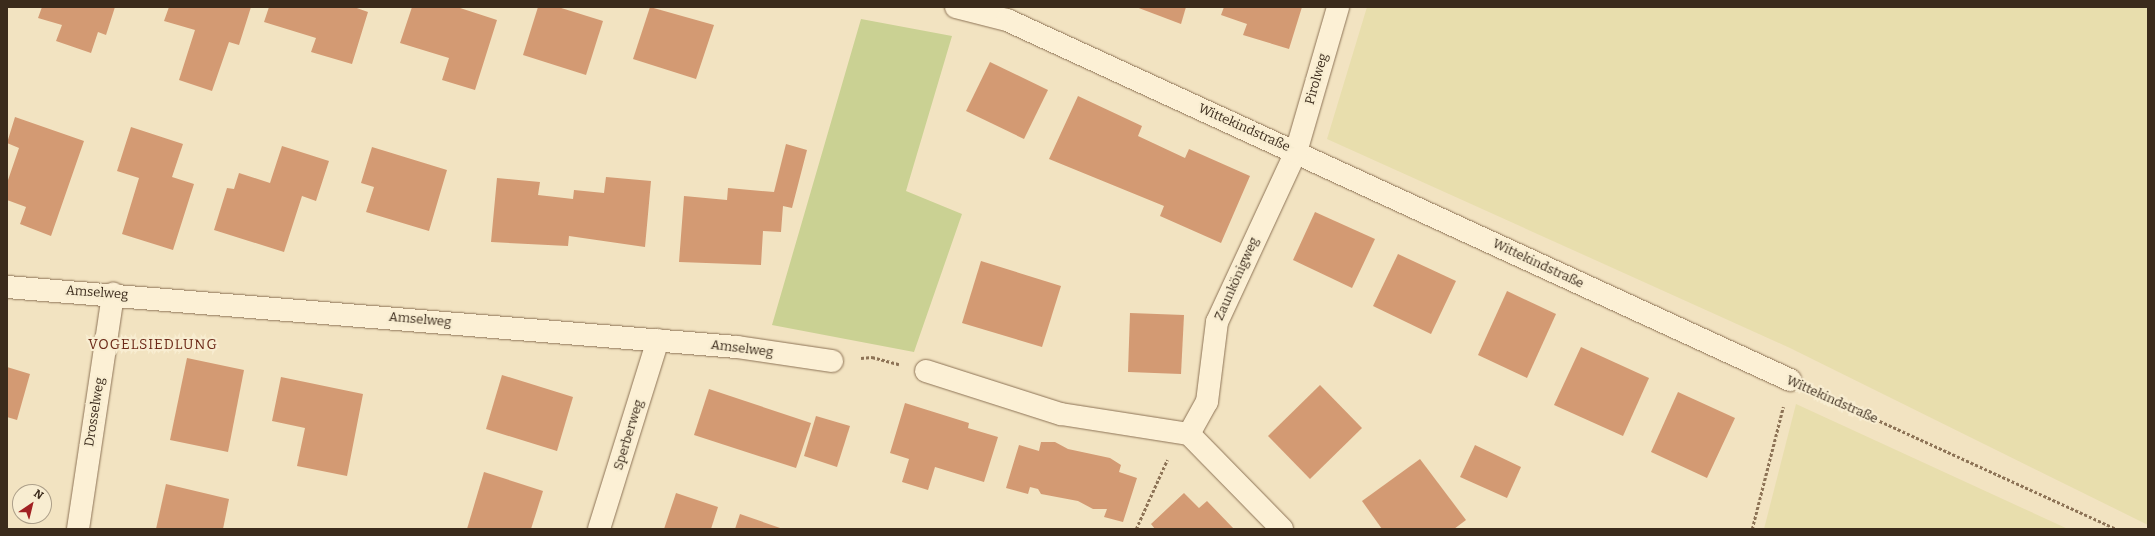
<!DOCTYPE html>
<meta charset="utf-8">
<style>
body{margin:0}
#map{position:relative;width:2155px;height:536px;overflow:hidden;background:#f2e3c1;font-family:Bitter,serif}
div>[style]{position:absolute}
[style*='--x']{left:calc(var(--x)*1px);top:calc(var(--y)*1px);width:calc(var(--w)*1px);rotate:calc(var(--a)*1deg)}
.farmland>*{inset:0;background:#e8dead}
.green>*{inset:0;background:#cad193}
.building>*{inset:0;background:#d39a73}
.path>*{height:2.5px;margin-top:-1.25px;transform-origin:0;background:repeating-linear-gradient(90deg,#8d7356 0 3px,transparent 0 5px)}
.roads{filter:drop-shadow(0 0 1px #8d7356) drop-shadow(0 0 1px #8d7356)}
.minor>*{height:22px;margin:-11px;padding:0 11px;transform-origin:11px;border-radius:11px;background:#fcf0d5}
span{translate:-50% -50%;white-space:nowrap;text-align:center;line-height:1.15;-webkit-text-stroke:4px #f8edd1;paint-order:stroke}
.street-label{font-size:13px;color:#3b2b1c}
.neighbourhood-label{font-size:14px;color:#6c2918;letter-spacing:1px}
.frame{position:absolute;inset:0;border:8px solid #3b2b1c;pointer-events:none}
.north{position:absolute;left:12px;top:484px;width:40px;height:40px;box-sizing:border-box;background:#f8edd1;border:1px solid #ac9f89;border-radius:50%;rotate:35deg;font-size:11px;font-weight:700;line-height:16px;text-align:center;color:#3b2b1c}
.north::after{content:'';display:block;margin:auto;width:14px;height:18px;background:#a12123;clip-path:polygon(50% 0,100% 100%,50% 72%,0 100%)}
</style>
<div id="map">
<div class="farmland">
<i style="clip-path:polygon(1367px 7px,2148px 7px,2148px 525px,1790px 348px,1327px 139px)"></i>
<i style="clip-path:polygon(1796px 404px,2068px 529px,1764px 529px)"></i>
</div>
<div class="green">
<i style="clip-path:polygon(861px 19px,952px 36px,906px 191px,962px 214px,914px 352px,772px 325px)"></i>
</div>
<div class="building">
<i style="clip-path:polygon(42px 7px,115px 7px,106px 35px,98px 32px,91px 53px,56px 41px,62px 25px,38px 18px)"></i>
<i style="clip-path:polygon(169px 7px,251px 7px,239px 45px,229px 42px,212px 91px,179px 80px,195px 30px,164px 21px)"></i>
<i style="clip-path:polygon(269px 7px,354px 7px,368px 12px,352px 64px,311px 52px,316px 38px,264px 22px)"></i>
<i style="clip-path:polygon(412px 7px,457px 7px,497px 20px,475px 90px,442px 80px,449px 58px,400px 43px)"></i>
<i style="clip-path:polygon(538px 7px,558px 7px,603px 21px,586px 75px,523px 55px)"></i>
<i style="clip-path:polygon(650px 7px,714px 25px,696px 79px,633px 59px)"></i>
<i style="clip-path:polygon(1136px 7px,1186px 7px,1181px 24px)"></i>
<i style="clip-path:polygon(1224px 7px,1302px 7px,1289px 49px,1243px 35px,1247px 24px,1221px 15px)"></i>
<i style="clip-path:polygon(990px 62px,1048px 90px,1024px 139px,966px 111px)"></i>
<i style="clip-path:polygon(1078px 96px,1142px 126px,1138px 136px,1185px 158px,1189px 149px,1250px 176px,1221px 243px,1160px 216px,1164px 206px,1049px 159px)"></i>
<i style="clip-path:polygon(15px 117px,84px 141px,51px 236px,20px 224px,26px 207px,7px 200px,7px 183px,19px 148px,7px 143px)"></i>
<i style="clip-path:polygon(131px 127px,183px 144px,172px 177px,194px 184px,173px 250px,122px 234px,139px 178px,117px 171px)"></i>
<i style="clip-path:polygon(786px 144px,807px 150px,792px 208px,783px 206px,781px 232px,763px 231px,761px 265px,679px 262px,684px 196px,727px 200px,728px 188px,774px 192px)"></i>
<i style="clip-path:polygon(282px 146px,329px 161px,316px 201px,302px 196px,284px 252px,214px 230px,227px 188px,234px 189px,239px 173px,270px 183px)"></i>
<i style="clip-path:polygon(372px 147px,447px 170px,429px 231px,366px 212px,374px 187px,361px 183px)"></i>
<i style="clip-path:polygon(606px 177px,651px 181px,645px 247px,569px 236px,568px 246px,491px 242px,497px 178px,540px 182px,538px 195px,573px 199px,574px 190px,604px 193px)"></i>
<i style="clip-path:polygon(1315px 212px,1375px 239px,1352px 288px,1293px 260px)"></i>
<i style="clip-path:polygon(1398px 254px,1456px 281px,1431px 334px,1373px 306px)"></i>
<i style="clip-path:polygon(981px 261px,1061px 286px,1042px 347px,962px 323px)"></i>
<i style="clip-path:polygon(1507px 291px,1556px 314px,1527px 378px,1478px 355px)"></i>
<i style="clip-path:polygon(1130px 313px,1184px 315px,1181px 374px,1128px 372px)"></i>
<i style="clip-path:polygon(1581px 347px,1649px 378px,1623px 436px,1554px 405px)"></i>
<i style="clip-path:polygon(187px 358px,244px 370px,228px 452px,170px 440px)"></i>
<i style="clip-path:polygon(7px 367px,30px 374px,17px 420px,7px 417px)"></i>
<i style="clip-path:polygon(502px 375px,573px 397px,557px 451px,486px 429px)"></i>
<i style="clip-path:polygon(281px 377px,363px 394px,347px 476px,297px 466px,305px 428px,272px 421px)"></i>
<i style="clip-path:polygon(1320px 385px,1362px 428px,1310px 479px,1268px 436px)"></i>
<i style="clip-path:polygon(709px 389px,811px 423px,796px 468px,694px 435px)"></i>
<i style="clip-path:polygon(1678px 392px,1735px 418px,1707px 478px,1651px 452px)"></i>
<i style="clip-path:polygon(905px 403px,969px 423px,968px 428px,998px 437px,984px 482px,935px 467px,928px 490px,902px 482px,909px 459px,890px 453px)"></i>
<i style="clip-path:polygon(816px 416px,850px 426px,837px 467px,804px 456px)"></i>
<i style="clip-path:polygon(1041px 442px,1055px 442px,1068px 449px,1110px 458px,1121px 465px,1119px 472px,1137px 478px,1123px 522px,1104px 517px,1107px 509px,1093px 509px,1078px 501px,1041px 494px,1038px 489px,1030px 487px,1028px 494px,1006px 488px,1019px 445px,1039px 451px)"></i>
<i style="clip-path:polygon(1475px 445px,1521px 467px,1507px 498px,1460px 477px)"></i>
<i style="clip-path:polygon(1420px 459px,1466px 520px,1454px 529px,1382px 529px,1362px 501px)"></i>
<i style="clip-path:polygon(484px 472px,543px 491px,531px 529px,467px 529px)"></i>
<i style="clip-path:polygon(166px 484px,229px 499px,223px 529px,156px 529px)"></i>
<i style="clip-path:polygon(676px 493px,718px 507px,711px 529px,664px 529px)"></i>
<i style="clip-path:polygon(1184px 493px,1199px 508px,1207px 501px,1234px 529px,1155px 529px,1151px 524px)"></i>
<i style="clip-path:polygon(740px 514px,783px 529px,735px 529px)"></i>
</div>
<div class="path">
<i style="--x:861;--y:358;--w:11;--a:-5"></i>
<i style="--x:872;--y:357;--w:28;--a:15"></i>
<i style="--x:1816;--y:392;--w:331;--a:24.5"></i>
<i style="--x:1136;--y:529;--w:76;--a:-65.8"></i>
<i style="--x:1752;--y:529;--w:126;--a:-75.7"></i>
</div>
<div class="roads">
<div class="minor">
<i style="--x:956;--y:7;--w:53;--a:14.3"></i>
<i style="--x:1007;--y:20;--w:862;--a:24.69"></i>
<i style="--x:7;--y:287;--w:732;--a:4.7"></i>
<i style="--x:737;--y:347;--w:96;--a:8.4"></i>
<i style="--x:926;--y:371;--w:142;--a:17.7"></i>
<i style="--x:1061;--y:414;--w:130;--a:8.9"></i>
<i style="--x:78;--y:529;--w:238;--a:-81.5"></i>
<i style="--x:599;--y:529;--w:198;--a:-72.7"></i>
<i style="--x:1282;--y:529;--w:133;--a:-134.4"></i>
<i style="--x:1189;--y:434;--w:37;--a:-61"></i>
<i style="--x:1207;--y:402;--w:81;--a:-82.9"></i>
<i style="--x:1217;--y:322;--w:187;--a:-65.1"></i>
<i style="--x:1296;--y:152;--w:151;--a:-73.8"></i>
</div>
</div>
<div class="street-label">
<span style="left:1317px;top:79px;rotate:-74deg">Pirolweg</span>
<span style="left:1244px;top:128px;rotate:24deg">Wittekindstraße</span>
<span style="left:1538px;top:264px;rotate:25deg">Wittekindstraße</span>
<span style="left:1237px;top:279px;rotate:-66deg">Zaunkönigweg</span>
<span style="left:97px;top:293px;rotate:4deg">Amselweg</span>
<span style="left:420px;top:320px;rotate:5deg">Amselweg</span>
<span style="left:742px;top:349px;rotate:7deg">Amselweg</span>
<span style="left:1832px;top:400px;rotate:24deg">Wittekindstraße</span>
<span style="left:95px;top:412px;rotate:-81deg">Drosselweg</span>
<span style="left:629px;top:435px;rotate:-73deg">Sperberweg</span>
</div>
<div class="neighbourhood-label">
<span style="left:153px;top:345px">VOGELSIEDLUNG</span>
</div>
<div class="frame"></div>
<div class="north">N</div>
</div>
